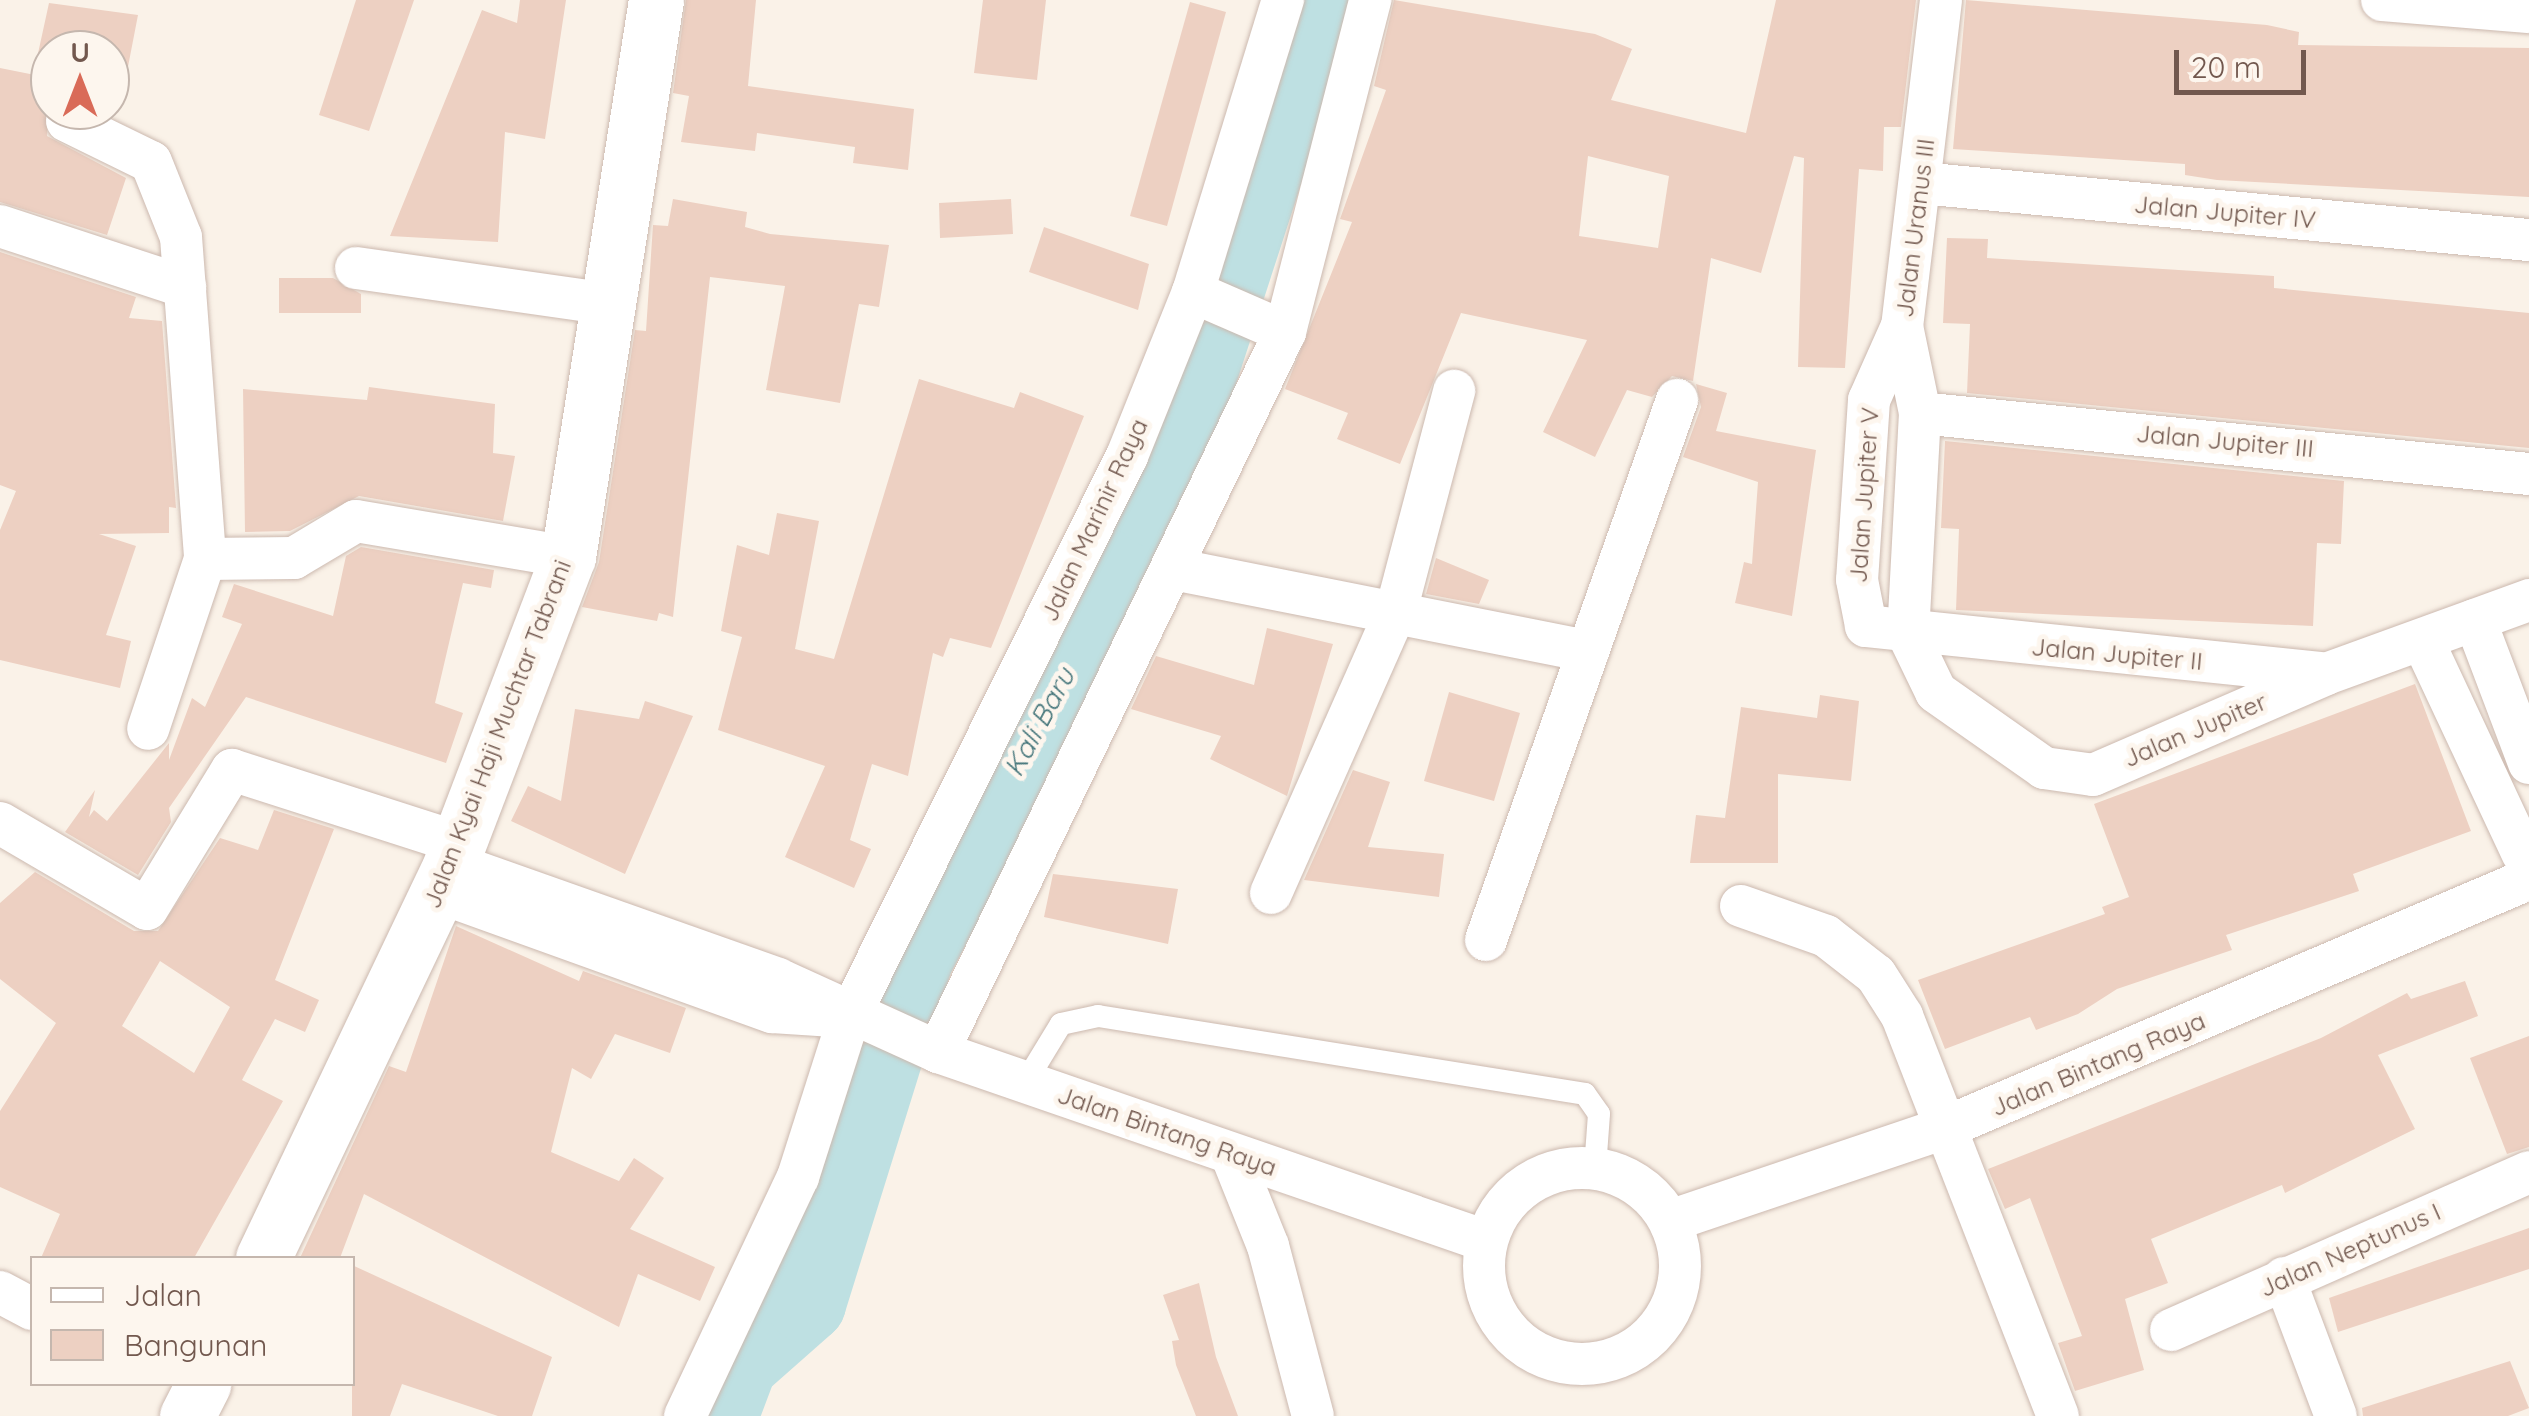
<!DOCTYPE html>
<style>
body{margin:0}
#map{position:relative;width:2529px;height:1416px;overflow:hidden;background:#faf2e8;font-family:Quicksand,sans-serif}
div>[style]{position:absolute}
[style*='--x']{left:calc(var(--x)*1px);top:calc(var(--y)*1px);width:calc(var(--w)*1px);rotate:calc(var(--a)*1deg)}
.river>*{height:80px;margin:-40px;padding:0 40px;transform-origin:40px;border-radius:40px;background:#bee0e2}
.building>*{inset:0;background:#edd0c2}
.roads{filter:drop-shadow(0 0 2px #ccb9af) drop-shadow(0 0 2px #ccb9af)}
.service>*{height:22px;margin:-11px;padding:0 11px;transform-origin:11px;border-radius:11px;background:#fff}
.minor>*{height:42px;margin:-21px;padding:0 21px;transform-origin:21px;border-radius:21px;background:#fff}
.minor>.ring{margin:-21px;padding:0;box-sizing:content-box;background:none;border:42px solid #fff;border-radius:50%}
.tertiary>*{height:55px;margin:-27.5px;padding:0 27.5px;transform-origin:27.5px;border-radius:27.5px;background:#fff}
span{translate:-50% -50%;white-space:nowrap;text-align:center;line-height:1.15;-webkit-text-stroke:10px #fdf6ee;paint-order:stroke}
.street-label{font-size:25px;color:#72584e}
.water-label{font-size:28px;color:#47777c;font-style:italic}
.legend{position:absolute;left:30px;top:1256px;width:325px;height:130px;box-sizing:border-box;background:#fdf6ee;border:2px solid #c5b7ae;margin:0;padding:12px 18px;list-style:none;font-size:30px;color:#72584e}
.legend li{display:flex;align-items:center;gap:20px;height:50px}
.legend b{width:50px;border:2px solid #c5b7ae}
.north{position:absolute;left:30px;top:30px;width:100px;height:100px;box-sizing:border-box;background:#fdf6ee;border:2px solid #c5b7ae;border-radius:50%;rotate:0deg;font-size:28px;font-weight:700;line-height:40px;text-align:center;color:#72584e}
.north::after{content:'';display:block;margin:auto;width:35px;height:45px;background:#d96b58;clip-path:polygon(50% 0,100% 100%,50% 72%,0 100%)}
.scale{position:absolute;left:2174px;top:50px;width:132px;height:45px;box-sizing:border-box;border:5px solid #72584e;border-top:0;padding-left:12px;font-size:30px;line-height:35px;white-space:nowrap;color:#72584e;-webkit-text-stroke:8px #fdf6ee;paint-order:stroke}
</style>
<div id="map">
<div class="river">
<i style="--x:718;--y:1416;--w:57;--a:-69.3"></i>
<i style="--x:738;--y:1363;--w:91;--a:-41.4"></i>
<i style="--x:806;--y:1303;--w:360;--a:-72.7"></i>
<i style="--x:913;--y:959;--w:512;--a:-61.93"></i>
<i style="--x:1154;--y:507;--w:533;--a:-71.97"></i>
</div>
<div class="building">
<i style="clip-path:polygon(356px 0,414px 0,369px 131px,319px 115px)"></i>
<i style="clip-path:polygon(520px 0,566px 0,545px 139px,505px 132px,498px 242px,390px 236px,482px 10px,517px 23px)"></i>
<i style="clip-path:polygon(686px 0,756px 0,748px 86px,914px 109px,908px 170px,853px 163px,855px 147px,757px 133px,755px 151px,681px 142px,689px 96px,673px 93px)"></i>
<i style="clip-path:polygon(983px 0,1046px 0,1037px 80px,974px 73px)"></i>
<i style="clip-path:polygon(evenodd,1394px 0,1595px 34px,1632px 49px,1611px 100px,1746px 133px,1776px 0,1916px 0,1901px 127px,1884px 127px,1883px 171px,1859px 169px,1845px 368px,1798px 367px,1804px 158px,1794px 156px,1761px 273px,1711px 258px,1693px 381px,1672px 376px,1652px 397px,1627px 390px,1595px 457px,1543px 432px,1587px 340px,1461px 313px,1400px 464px,1337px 439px,1348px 413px,1285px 389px,1352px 222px,1340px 219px,1386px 90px,1374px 86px,1394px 0,1588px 156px,1669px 176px,1658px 248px,1579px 236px,1588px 156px)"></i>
<i style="clip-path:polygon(1966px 0,2267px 25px,2299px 32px,2298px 45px,2529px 48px,2529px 197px,2217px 180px,2185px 175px,2185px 164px,1953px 149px)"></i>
<i style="clip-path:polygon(1190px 2px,1226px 12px,1167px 226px,1130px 216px)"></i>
<i style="clip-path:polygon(49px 3px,138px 15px,126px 77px,110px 73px,110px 50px,37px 58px)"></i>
<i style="clip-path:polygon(0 68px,50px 78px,47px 136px,126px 178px,107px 235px,0 202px)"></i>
<i style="clip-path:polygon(673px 199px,747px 212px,745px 227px,770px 234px,889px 245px,879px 307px,859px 304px,840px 403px,766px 390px,785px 286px,710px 277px,673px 617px,659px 613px,657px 621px,582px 607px,599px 562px,635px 330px,646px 331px,653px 225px,668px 226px)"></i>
<i style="clip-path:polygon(1011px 199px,1013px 234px,940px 238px,939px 203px)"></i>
<i style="clip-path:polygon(1044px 227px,1149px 264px,1138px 310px,1029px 272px)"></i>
<i style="clip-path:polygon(1947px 238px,1988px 239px,1987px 258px,2274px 276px,2274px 288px,2529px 313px,2529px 448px,1967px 393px,1970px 324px,1943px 323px)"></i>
<i style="clip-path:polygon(0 252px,136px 297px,129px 318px,162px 321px,176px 508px,169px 507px,169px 533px,99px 534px,136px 546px,106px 635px,131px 641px,120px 688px,0 660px,0 530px,16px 491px,0 485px)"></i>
<i style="clip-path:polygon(279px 278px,333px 278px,361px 294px,361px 313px,279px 313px)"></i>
<i style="clip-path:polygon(919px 379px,1014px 408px,1020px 392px,1084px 416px,991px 648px,950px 638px,943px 657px,933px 653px,908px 776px,872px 764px,850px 840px,871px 849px,854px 888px,785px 857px,825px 766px,718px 730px,742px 637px,721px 631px,737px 545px,769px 555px,777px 513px,819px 521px,795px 649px,834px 659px)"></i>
<i style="clip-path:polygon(1696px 384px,1727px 393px,1716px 431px,1816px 450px,1792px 616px,1735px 603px,1744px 562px,1752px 564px,1758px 482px,1683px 457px,1701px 407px)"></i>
<i style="clip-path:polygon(369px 387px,495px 404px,493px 453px,515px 456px,503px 521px,359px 496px,290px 531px,245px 532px,243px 389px,367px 400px)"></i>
<i style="clip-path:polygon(1945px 441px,2344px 481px,2341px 544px,2317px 543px,2313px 626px,1956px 610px,1959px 529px,1941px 528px)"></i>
<i style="clip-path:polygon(361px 547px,494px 570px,491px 588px,463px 583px,435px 703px,463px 713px,446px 763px,246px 697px,169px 808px,171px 822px,138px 875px,65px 832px,95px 790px,89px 817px,94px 810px,107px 821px,169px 743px,169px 760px,192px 698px,205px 707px,242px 624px,222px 617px,234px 584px,333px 616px,346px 556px)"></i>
<i style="clip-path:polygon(1436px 558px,1489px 580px,1479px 604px,1426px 594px)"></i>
<i style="clip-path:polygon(1267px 628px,1333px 644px,1287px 796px,1210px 759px,1221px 736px,1131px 709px,1156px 656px,1254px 685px)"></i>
<i style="clip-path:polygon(2415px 684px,2471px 831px,2353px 874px,2359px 891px,2226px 935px,2232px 950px,2117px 989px,2078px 1014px,2036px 1030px,2030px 1017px,1945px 1049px,1918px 980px,2105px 914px,2102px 907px,2129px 897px,2094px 804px)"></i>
<i style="clip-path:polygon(1449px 692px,1520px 713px,1494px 801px,1424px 781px)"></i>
<i style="clip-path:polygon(1820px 695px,1859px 701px,1851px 781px,1778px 774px,1778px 863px,1690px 863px,1696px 815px,1725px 818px,1741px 707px,1817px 718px)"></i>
<i style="clip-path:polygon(645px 701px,693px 716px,625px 874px,511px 821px,528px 786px,561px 801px,575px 709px,639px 719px)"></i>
<i style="clip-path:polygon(1353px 770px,1390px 782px,1368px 847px,1444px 854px,1439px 897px,1304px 880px)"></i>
<i style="clip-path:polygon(evenodd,274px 810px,334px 829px,275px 980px,319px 1000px,305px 1032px,275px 1019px,242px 1080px,283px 1101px,194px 1258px,41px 1258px,60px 1214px,0 1187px,0 1111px,56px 1023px,0 979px,0 903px,35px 872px,134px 931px,158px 931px,220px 838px,258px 850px,274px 810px,160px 961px,230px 1007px,194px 1073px,122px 1026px,160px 961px)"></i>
<i style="clip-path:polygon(1053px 874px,1178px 889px,1168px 944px,1044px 917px)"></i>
<i style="clip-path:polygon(456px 926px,579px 981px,583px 971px,686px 1008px,670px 1053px,615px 1034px,591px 1079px,572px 1068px,551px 1152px,619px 1181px,634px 1158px,664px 1178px,630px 1229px,715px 1267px,700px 1301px,638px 1274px,619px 1327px,364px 1194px,340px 1258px,300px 1258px,389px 1066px,406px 1072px)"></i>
<i style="clip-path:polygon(2465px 981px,2478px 1016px,2378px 1055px,2415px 1129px,2285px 1193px,2282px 1185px,2151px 1239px,2168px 1283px,2125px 1299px,2144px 1370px,2075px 1391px,2058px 1343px,2082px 1336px,2030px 1198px,2005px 1209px,1988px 1169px,2321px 1038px,2407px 993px,2411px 999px)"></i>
<i style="clip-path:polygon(2529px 1036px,2529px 1147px,2507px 1154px,2470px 1058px)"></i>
<i style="clip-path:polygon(2529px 1228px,2529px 1269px,2338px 1332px,2329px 1298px)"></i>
<i style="clip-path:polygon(352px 1265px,552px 1357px,532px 1416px,498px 1416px,402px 1384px,390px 1416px,352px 1416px)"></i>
<i style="clip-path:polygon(1199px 1283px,1216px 1357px,1238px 1416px,1196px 1416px,1176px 1365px,1172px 1341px,1179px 1340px,1163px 1295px)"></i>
<i style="clip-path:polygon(2510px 1361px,2529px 1408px,2508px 1416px,2363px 1416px,2362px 1408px)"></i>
</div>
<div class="roads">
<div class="service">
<i style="--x:1025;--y:1083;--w:69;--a:-58.6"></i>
<i style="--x:1061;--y:1024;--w:38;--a:-12"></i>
<i style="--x:1098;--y:1016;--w:493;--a:9.1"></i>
<i style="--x:1585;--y:1094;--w:24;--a:55"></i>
<i style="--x:1599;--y:1114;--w:54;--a:94.2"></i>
</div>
<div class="minor">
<i style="--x:1941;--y:0;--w:328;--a:96.8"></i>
<i style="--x:1902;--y:326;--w:89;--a:78.3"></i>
<i style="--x:1920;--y:413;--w:221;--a:93.1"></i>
<i style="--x:1908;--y:634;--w:64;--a:64.2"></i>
<i style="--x:1936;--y:692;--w:132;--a:35.1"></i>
<i style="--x:2044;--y:768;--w:49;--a:8.1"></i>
<i style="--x:2093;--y:775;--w:254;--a:-23.4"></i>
<i style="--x:2326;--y:674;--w:216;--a:-20"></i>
<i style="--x:2382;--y:0;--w:147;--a:4.7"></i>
<i style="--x:67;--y:121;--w:93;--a:26"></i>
<i style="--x:151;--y:162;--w:81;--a:68.2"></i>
<i style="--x:181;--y:237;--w:323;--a:85.7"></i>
<i style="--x:205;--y:559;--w:179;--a:108.5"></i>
<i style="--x:1920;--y:183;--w:612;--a:5.35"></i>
<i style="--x:0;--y:226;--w:195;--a:18.2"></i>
<i style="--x:356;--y:268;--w:249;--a:8.1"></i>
<i style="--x:1193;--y:292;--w:100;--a:23.5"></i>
<i style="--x:1902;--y:326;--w:81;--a:114"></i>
<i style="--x:1869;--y:400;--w:180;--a:93.8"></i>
<i style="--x:1857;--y:580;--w:47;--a:78.9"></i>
<i style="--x:1866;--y:626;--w:457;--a:5.9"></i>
<i style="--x:1920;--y:413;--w:612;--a:5.72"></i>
<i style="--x:205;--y:559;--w:89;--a:-0.6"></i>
<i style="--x:294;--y:558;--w:72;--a:-30.8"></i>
<i style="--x:356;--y:521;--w:215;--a:9.6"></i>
<i style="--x:1173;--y:569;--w:423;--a:11.2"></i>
<i style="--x:2475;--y:620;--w:153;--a:69.3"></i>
<i style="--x:2423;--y:641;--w:235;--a:64.9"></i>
<i style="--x:0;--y:823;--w:170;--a:30.3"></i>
<i style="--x:147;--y:909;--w:163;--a:-58.6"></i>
<i style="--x:232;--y:770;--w:238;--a:17.8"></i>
<i style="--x:451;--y:863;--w:347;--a:19.5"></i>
<i style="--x:778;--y:979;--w:176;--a:24.5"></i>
<i style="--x:938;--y:1052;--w:580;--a:19.03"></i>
<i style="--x:438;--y:892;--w:355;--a:19.8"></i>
<i style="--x:772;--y:1012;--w:62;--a:3.7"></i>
<i style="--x:1271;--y:893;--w:308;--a:-66.1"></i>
<i style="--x:1396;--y:611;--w:228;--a:-75.2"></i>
<i style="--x:1741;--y:906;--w:90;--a:19.4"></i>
<i style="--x:1826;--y:936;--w:63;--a:38"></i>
<i style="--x:1876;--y:975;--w:49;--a:57.6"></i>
<i style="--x:1902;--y:1016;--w:429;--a:68.7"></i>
<i style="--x:1486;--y:940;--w:573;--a:-70.52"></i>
<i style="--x:938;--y:1052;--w:799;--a:-64.27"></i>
<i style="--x:1285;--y:332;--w:343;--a:-75.6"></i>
<i style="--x:1231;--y:1154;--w:99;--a:68.1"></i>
<i style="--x:1268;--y:1246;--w:176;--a:75.2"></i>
<i class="ring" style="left:1484px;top:1168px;width:154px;height:154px"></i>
<i style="--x:1670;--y:1221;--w:289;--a:-18.7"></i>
<i style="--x:1944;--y:1128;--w:623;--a:-23.07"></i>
<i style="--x:2284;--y:1278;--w:147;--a:69.4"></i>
<i style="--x:0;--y:1292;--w:36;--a:28"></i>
<i style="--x:2171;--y:1330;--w:391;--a:-23.8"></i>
<i style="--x:685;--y:1416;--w:264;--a:-64.7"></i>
<i style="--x:798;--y:1177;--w:168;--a:-72.3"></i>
<i style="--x:849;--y:1017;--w:626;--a:-63.64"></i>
<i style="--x:1127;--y:456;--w:177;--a:-68.1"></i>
<i style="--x:1193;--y:292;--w:306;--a:-72.9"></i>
</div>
<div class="tertiary">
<i style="--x:263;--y:1258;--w:437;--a:-64.5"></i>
<i style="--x:451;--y:863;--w:328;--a:-69.1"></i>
<i style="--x:568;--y:557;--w:564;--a:-81.02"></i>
<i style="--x:187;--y:1416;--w:36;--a:-63"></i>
</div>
</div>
<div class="street-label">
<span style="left:2225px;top:212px;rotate:5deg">Jalan Jupiter IV</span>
<span style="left:1915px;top:228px;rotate:-83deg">Jalan Uranus III</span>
<span style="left:2225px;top:441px;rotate:5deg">Jalan Jupiter III</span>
<span style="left:1864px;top:495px;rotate:-86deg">Jalan Jupiter V</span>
<span style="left:1094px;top:520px;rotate:-65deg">Jalan Marinir Raya</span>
<span style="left:2117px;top:654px;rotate:5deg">Jalan Jupiter II</span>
<span style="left:2195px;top:730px;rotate:-23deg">Jalan Jupiter</span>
<span style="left:497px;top:734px;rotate:-69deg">Jalan Kyai Haji Muchtar Tabrani</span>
<span style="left:2098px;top:1064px;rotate:-23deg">Jalan Bintang Raya</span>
<span style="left:1167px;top:1131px;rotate:19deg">Jalan Bintang Raya</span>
<span style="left:2350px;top:1250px;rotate:-24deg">Jalan Neptunus I</span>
</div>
<div class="water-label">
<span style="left:1039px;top:722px;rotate:-62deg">Kali Baru</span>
</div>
<ul class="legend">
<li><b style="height:12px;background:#fff"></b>Jalan</li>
<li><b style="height:28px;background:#edd0c2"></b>Bangunan</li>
</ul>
<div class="north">U</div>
<div class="scale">20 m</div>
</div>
